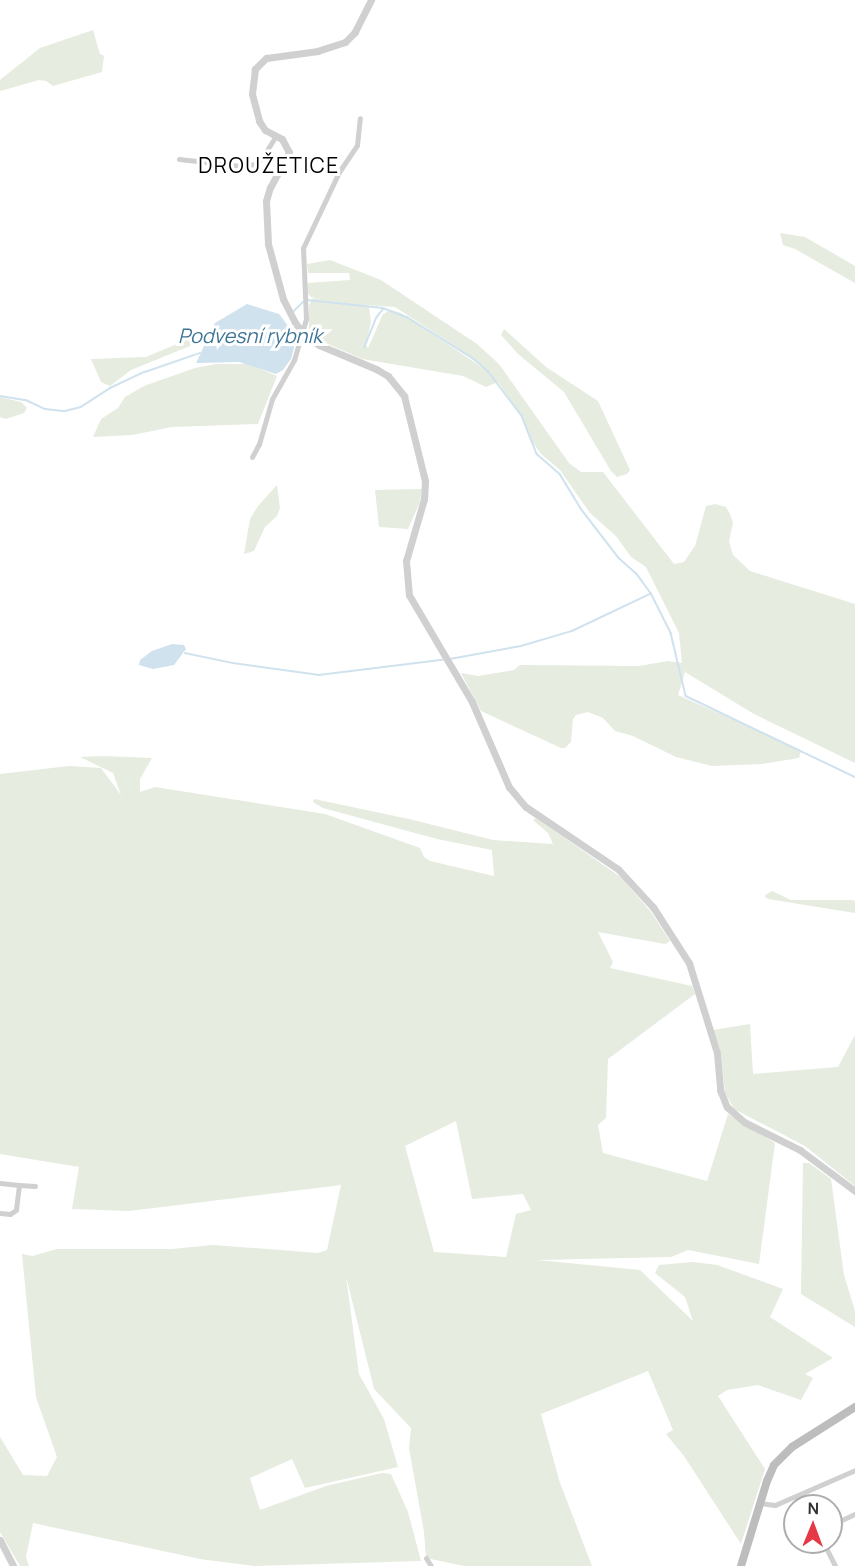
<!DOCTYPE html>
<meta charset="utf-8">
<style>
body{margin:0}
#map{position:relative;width:855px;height:1566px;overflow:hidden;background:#fff;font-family:Manrope,sans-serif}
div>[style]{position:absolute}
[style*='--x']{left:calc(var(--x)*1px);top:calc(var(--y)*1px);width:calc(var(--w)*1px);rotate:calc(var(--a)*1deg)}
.green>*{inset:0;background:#e6ecdf}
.water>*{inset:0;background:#cfe2ee}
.stream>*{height:1.5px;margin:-0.75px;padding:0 0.75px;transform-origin:0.75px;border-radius:0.75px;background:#cfe2ee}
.minor>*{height:5px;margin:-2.5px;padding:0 2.5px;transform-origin:2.5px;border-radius:2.5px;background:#d0d0d0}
.tertiary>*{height:7px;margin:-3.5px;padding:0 3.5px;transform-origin:3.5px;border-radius:3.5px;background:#d0d0d0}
.secondary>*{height:8px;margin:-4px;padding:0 4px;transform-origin:4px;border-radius:4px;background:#bdbdbd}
span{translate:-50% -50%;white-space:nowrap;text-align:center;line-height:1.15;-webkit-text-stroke:6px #fff;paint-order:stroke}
.water-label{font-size:20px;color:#3f7597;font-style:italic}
.quarter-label{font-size:21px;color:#000;letter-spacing:1.5px}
.north{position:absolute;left:783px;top:1494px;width:60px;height:60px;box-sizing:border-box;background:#fff;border:2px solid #adadad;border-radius:50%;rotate:1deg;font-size:16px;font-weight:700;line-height:24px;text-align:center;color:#333}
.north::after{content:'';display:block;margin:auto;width:21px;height:27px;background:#e63946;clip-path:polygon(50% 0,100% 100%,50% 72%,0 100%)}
</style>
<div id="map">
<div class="green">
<i style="clip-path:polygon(93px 30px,100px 54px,104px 56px,102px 72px,53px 86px,46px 81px,39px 80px,0 91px,0 80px,40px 48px)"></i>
<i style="clip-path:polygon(780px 233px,805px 237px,855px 266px,855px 283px,795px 249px,783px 245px)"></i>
<i style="clip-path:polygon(evenodd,330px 260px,381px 280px,477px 344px,499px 364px,569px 463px,581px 472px,603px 472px,674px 564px,684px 562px,695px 546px,706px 506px,715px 504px,726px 507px,730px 514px,733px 523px,729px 541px,733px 555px,750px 571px,855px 604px,855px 763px,754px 714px,685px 672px,678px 695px,801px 750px,799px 758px,762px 764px,712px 766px,676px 757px,633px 736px,615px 731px,603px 718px,588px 712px,576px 715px,573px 719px,571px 742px,565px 748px,561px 748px,481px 711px,461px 673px,478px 676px,514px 670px,520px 665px,639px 666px,668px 661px,682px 663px,679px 633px,646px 567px,631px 557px,616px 536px,590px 513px,560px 470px,541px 454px,531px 440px,523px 418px,498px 382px,486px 387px,463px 376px,362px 359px,319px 340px,309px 328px,309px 305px,313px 298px,322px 299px,311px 297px,307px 293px,307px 283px,350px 280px,349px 273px,308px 273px,307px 264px,330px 260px,365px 305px,395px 307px,464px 352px,486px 370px,401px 313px,390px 310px,383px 314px,368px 348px,366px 345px,371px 322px,369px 307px,365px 305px)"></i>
<i style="clip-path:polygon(504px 329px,546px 367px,598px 401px,630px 470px,627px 474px,617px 477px,611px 471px,564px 392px,518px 354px,501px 335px)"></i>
<i style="clip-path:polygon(191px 338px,190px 346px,131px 370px,110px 386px,101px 382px,91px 359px,146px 357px)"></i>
<i style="clip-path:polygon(216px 364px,249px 364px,277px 376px,258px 424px,172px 427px,132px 435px,93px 437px,101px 419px,118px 408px,125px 397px,144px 386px,195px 368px)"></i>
<i style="clip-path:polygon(0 397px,21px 402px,27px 408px,24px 413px,6px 419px,0 417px)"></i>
<i style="clip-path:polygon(277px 485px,280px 508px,277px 516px,265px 527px,254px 551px,244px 554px,250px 519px,258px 506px)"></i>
<i style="clip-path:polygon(422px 489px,420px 502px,408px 529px,379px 527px,375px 490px)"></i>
<i style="clip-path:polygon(evenodd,103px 756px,152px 758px,140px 779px,140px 792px,155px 787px,325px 814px,420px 848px,424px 857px,430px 861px,494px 876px,492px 850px,437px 839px,323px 808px,313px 802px,314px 799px,409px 819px,493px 840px,553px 844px,548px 833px,533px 820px,536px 818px,622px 878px,651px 912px,670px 941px,665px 944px,598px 932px,613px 962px,610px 968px,692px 986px,695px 994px,608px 1059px,606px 1118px,598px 1125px,603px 1153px,707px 1181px,728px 1114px,775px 1143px,759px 1264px,688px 1250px,671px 1257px,537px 1260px,640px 1270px,693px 1321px,685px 1297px,655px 1273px,659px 1265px,693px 1262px,717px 1265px,783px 1289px,770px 1317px,833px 1358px,805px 1374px,813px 1378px,801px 1400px,758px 1385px,727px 1390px,718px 1396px,765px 1469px,741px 1544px,684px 1456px,666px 1434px,673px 1430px,648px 1371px,541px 1414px,560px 1483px,592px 1566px,464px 1566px,426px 1558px,424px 1532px,409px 1448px,411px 1428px,374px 1389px,346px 1276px,359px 1374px,384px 1419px,398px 1467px,305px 1488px,292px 1459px,250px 1478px,260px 1510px,326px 1486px,382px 1473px,391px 1474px,408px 1512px,421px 1561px,254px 1566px,200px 1559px,33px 1523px,26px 1557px,29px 1566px,20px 1566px,0 1532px,0 1437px,23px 1475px,47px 1476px,57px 1457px,36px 1397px,22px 1254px,32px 1256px,57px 1249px,172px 1249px,213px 1245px,318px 1253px,327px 1250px,341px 1185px,129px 1211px,72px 1209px,79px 1167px,0 1154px,0 774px,69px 766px,101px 768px,121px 795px,113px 773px,80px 757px,103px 756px,456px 1121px,472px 1199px,523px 1194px,531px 1210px,516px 1214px,506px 1257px,434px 1252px,405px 1146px,456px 1121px)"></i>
<i style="clip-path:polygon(772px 891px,791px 900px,852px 900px,855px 901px,855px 913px,768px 899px,764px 896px)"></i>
<i style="clip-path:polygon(750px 1024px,753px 1074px,838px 1067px,855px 1035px,855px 1186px,805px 1146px,734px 1109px,725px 1093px,721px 1052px,713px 1030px)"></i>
<i style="clip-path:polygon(803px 1163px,809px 1163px,831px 1179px,844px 1275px,855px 1311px,855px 1327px,801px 1294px)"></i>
</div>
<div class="water">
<i style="clip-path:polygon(247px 304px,279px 314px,292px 331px,294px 348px,291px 359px,283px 370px,276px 374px,239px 362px,196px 363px,215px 323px)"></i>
<i style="clip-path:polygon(172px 644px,184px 645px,186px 649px,174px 665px,153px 669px,139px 665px,140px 660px,152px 651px)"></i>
</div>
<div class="stream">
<i style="--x:307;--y:300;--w:76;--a:6"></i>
<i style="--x:383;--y:308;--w:26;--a:21"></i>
<i style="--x:407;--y:317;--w:79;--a:32.1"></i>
<i style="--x:474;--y:359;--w:18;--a:41"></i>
<i style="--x:488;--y:371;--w:56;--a:52.9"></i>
<i style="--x:522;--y:416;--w:41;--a:68.5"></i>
<i style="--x:537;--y:454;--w:30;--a:41"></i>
<i style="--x:560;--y:474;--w:42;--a:58.6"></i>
<i style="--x:582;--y:510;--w:61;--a:52.4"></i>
<i style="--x:619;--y:558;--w:24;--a:42"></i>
<i style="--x:637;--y:574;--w:24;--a:54"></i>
<i style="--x:651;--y:593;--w:45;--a:63.4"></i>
<i style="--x:671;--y:633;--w:65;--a:76.6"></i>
<i style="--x:686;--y:696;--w:187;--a:25.6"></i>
<i style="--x:294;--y:311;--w:13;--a:-45"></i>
<i style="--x:364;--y:348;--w:32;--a:-68"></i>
<i style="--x:376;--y:318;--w:11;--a:-52"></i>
<i style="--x:0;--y:396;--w:26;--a:9"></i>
<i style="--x:26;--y:400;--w:21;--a:25"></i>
<i style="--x:45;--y:409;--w:20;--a:6"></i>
<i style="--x:65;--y:411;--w:16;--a:-14"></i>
<i style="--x:81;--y:407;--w:35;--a:-33"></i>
<i style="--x:110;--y:388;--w:38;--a:-25"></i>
<i style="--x:145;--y:372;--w:58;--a:-19.1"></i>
<i style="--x:185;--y:653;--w:49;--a:11.8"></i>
<i style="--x:233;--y:663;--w:87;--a:7.9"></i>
<i style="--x:319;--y:675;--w:124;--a:-7"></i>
<i style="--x:450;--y:659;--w:72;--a:-10.4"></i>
<i style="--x:521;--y:646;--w:53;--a:-16.4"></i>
<i style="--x:572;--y:631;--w:86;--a:-25.4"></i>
</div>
<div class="minor">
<i style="--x:179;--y:159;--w:62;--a:6.4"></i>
<i style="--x:241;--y:166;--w:14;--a:-8"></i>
<i style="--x:255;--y:164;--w:9;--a:-41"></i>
<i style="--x:262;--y:158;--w:26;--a:-58"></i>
<i style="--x:252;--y:457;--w:15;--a:-62"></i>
<i style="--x:259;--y:444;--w:47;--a:-73.9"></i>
<i style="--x:272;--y:399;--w:45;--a:-60.6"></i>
<i style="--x:294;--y:360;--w:43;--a:-73.7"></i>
<i style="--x:306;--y:319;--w:71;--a:-92.4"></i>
<i style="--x:303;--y:248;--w:84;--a:-64.7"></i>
<i style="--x:339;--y:172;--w:32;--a:-56"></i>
<i style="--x:357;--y:145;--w:27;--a:-84"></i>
<i style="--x:0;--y:1183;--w:19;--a:6"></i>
<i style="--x:19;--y:1185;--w:25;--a:97"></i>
<i style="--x:16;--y:1210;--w:7;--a:146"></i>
<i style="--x:10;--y:1214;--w:10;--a:-174"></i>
<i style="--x:19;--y:1185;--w:16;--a:4"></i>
<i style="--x:760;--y:1503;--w:15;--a:8"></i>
<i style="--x:775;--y:1505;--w:87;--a:-23.6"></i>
<i style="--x:831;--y:1525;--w:26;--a:-25"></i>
<i style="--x:823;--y:1542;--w:27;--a:63"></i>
<i style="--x:426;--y:1558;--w:9;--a:58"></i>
</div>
<div class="tertiary">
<i style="--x:371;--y:0;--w:36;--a:117"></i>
<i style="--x:355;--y:32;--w:14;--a:135"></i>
<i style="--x:345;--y:42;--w:28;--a:162"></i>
<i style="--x:318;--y:51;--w:52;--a:172.3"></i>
<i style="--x:266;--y:58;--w:16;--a:135"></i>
<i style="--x:255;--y:69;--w:25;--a:97"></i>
<i style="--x:252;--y:94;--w:28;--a:75"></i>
<i style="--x:259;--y:121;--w:11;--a:56"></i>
<i style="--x:265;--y:130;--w:19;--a:28"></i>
<i style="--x:282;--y:139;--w:15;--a:62"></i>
<i style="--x:289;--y:152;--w:40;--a:118"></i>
<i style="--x:270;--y:187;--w:15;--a:106"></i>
<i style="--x:266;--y:201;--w:43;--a:87.3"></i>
<i style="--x:268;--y:244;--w:57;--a:74.7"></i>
<i style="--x:283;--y:299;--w:28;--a:63"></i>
<i style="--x:296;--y:324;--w:16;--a:50"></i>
<i style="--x:306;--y:336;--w:16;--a:35"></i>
<i style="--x:319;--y:345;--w:62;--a:22.8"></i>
<i style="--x:376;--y:369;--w:14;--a:30"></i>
<i style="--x:388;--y:376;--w:26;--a:51"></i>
<i style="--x:404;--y:396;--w:88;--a:76.1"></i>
<i style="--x:425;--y:481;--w:18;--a:93"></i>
<i style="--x:424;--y:499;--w:65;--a:106.2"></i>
<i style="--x:406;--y:561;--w:34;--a:85"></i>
<i style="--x:409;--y:595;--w:124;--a:59.5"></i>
<i style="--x:472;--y:702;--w:93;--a:66.5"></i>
<i style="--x:509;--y:787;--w:26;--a:50"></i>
<i style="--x:526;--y:807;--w:111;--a:34"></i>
<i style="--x:618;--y:869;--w:52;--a:47.4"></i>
<i style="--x:653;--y:907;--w:67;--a:57.3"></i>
<i style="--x:689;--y:963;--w:94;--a:72.7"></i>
<i style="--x:717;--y:1053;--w:37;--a:85"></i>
<i style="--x:720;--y:1090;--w:18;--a:68"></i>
<i style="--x:727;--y:1107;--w:23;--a:41"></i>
<i style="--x:744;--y:1122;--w:63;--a:26.6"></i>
<i style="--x:800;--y:1150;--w:69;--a:36.7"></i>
<i style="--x:0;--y:1540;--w:29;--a:63"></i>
</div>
<div class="secondary">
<i style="--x:741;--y:1566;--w:89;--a:-73"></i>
<i style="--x:767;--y:1481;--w:17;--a:-66"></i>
<i style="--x:774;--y:1465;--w:25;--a:-45"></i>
<i style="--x:792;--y:1447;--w:75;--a:-32.4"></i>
</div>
<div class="water-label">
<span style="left:250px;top:335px">Podvesní rybník</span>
</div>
<div class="quarter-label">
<span style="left:269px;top:165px">DROUŽETICE</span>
</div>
<div class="north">N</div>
</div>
